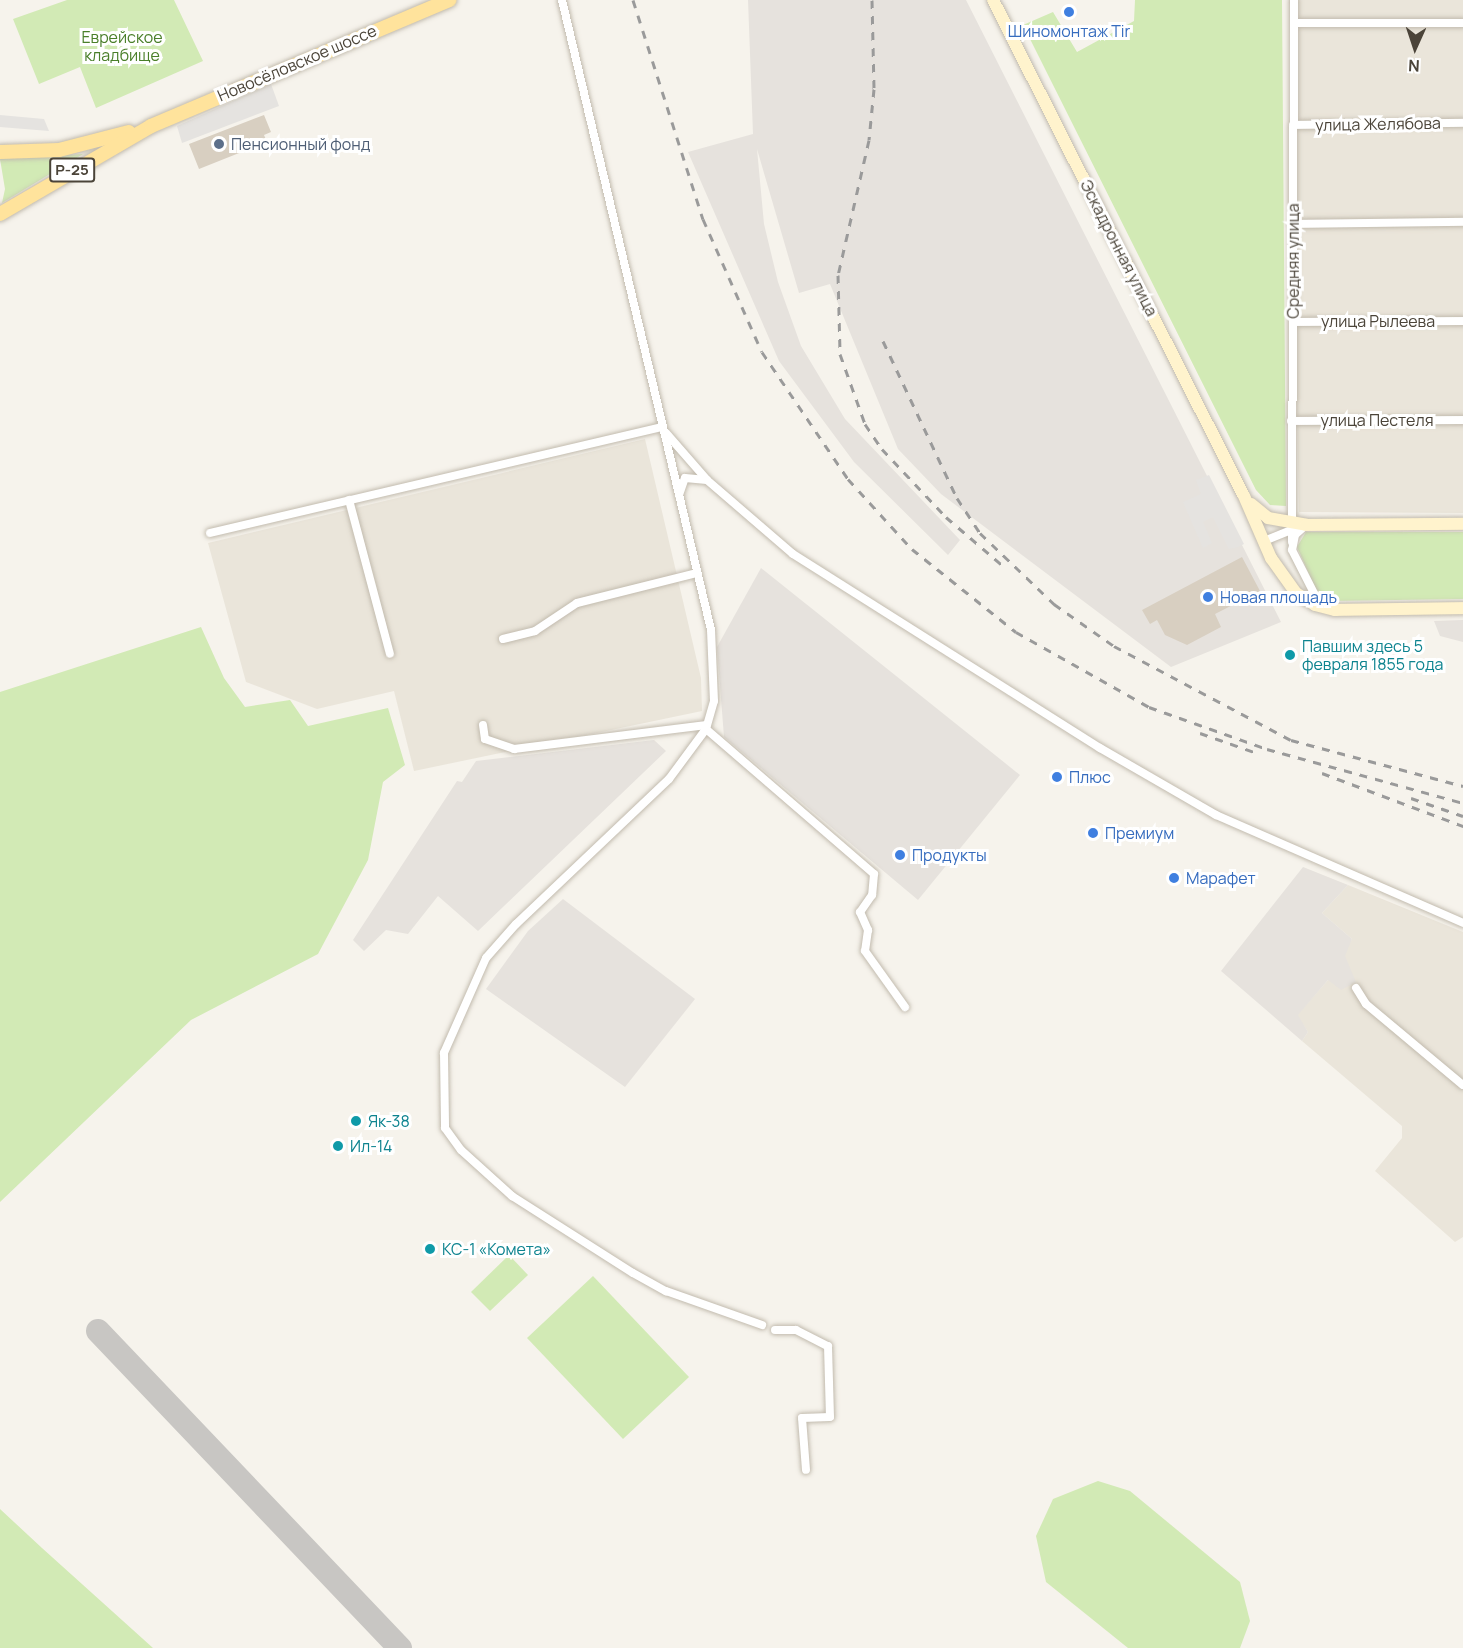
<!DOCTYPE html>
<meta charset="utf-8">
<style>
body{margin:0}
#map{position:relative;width:1463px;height:1648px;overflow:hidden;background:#f6f3ec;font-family:Manrope,sans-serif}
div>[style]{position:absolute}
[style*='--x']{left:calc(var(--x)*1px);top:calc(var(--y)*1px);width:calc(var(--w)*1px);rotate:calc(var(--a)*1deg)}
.residential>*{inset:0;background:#eae5da}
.industrial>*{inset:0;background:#e6e2dd}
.green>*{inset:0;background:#d2eab5}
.parking>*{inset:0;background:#e5e3e0}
.taxiway>*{height:24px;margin:-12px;padding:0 12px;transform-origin:12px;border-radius:12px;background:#c8c6c3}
.building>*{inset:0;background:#d8cfc1}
.roads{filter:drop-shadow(0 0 2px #c2bbae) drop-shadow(0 0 2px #c2bbae)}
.street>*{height:8px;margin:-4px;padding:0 4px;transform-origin:4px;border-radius:4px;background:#fff}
.secondary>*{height:12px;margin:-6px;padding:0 6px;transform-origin:6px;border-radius:6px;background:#fff3cd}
.primary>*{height:14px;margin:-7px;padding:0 7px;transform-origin:7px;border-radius:7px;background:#ffe39c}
.rail>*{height:3px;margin-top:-1.5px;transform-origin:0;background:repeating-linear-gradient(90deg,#9a9a9a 0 8px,transparent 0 16px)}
.dots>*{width:16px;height:16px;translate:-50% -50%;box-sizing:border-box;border:3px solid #fff;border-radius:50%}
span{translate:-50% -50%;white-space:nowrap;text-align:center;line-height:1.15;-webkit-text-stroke:6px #fff;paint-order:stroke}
.shield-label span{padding:2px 4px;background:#fff;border:2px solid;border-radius:4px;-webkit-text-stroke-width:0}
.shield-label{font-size:15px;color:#4b4439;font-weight:700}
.shop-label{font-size:16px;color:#366cbe}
.left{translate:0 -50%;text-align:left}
.park-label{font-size:16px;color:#4a7f2a}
.street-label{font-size:16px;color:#4b4439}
.service-label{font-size:16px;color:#4e5e75}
.culture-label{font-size:16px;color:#0d838f}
.north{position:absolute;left:1385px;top:18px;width:60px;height:60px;-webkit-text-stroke:4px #fff;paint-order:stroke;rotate:183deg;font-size:16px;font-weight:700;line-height:24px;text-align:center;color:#4b4439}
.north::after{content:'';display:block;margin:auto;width:21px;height:27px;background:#4b4439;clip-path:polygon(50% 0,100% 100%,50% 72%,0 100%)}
</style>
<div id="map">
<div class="residential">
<i style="clip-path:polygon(1289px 0,1463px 0,1463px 513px,1299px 512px)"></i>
<i style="clip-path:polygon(645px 439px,701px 678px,702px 711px,414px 771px,394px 691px,317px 709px,246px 682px,208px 543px)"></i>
<i style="clip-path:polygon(1348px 885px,1463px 932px,1463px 1237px,1455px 1242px,1375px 1171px,1402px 1138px,1402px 1126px,1302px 1041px,1308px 1032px,1297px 1015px,1329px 979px,1352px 939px,1322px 913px)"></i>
</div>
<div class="industrial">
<i style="clip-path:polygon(748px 0,966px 0,1281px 622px,1171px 667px,941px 494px,898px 449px,830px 284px,799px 293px,757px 149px,764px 224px,778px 282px,801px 346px,845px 419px,960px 540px,948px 555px,854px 462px,779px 361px,688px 152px,753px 134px)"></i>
<i style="clip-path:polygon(761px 568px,1020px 775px,918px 900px,724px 737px,717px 647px)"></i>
<i style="clip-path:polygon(1463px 620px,1463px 642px,1440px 636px,1434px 621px)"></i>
<i style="clip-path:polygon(654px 740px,666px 751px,478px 931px,438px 896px,408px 934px,386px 930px,364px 951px,353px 940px,457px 781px,462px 782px,476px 761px)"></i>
<i style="clip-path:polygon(1303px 867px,1348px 885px,1322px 913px,1352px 939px,1345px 956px,1356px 982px,1341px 990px,1328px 980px,1298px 1015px,1308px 1032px,1302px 1041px,1221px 971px)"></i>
<i style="clip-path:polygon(563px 899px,695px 999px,625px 1087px,486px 989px,528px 931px)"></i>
</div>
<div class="green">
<i style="clip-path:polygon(67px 0,174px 0,203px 61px,96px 108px,80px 67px,39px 84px,13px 19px)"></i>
<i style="clip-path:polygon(1135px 0,1282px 0,1286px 506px,1270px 505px,1256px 490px,1023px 25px,1053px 12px,1077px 52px,1134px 21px)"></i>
<i style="clip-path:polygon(83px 154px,2px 203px,5px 189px,0 159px)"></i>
<i style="clip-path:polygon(1306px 532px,1463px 532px,1463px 599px,1329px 601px,1318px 594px,1297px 547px)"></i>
<i style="clip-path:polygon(201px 627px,224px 678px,245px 707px,290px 700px,308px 726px,388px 708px,405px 765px,383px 782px,368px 860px,318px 954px,191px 1020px,0 1202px,0 692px)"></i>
<i style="clip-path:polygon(509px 1255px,528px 1275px,490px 1311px,471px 1292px)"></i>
<i style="clip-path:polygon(593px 1276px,689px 1377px,623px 1439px,527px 1338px)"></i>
<i style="clip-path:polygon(1098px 1481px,1130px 1491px,1240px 1582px,1250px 1621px,1240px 1648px,1128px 1648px,1046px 1582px,1036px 1536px,1053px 1499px)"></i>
<i style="clip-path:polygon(0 1509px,42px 1548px,153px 1648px,0 1648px)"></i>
</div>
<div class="parking">
<i style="clip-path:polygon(271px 84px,279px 106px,182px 143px,177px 126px)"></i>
<i style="clip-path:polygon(0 115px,44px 119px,49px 131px,0 127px)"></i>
<i style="clip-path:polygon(1209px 475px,1244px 544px,1238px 547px,1229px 549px,1213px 517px,1203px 522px,1212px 543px,1203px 548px,1183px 502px,1201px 494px,1196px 480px)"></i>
</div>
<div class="taxiway">
<i style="--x:98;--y:1331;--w:438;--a:46.4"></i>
</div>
<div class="building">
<i style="clip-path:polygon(264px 115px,271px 132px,264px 135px,267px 142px,199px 169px,189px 144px)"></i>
<i style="clip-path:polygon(1242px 557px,1260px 591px,1215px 614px,1221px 627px,1187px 645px,1165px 635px,1157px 620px,1150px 624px,1142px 610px)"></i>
</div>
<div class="roads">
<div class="street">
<i style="--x:562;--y:0;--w:647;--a:76.69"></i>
<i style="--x:711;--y:630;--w:71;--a:87.6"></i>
<i style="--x:714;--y:701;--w:29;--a:106"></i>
<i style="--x:706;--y:729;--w:62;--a:126.5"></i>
<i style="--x:669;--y:779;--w:211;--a:136.5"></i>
<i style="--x:516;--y:924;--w:45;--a:131.4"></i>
<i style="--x:486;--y:958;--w:104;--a:113.9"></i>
<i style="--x:444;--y:1053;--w:75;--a:89.2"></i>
<i style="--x:445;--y:1128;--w:27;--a:54"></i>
<i style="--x:461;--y:1150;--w:69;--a:42"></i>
<i style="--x:512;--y:1196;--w:143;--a:32.5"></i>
<i style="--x:633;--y:1273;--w:38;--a:29"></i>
<i style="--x:666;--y:1291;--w:102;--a:19.5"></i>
<i style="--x:1294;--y:23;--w:169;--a:0"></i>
<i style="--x:1293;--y:125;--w:170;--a:-0.7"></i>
<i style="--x:1292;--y:224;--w:171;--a:-0.7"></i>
<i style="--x:1293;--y:322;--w:170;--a:-0.3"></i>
<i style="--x:1291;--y:421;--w:172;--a:-0.3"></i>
<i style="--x:666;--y:433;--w:62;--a:48.9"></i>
<i style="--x:707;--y:480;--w:113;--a:40.7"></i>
<i style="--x:793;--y:554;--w:363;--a:32.3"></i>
<i style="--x:1100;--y:748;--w:134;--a:30"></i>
<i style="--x:1216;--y:815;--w:270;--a:23.6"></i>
<i style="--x:679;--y:495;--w:18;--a:-71"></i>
<i style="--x:685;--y:478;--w:22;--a:5"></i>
<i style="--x:349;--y:500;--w:159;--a:75.1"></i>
<i style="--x:1306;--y:525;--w:15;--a:138"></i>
<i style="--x:1295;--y:535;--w:15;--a:101"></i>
<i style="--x:1292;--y:550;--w:64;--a:63"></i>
<i style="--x:210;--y:533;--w:464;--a:-13.2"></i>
<i style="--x:1264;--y:541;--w:32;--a:-22"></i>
<i style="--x:1292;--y:542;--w:542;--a:-89.79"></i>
<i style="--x:503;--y:639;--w:33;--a:-14"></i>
<i style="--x:535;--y:631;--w:50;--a:-33.7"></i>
<i style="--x:577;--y:603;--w:123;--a:-14.1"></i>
<i style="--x:483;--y:725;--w:14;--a:82"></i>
<i style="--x:485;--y:739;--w:31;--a:19"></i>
<i style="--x:514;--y:749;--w:194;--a:-7.1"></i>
<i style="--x:706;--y:729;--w:222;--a:40.8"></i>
<i style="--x:874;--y:874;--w:21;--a:95"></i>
<i style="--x:872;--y:895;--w:21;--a:125"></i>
<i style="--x:860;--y:912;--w:20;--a:66"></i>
<i style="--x:868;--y:930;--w:21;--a:98"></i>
<i style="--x:865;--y:951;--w:69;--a:54.5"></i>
<i style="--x:1356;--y:988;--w:19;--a:58"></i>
<i style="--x:1366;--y:1004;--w:126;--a:39.9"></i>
<i style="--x:775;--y:1330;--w:21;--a:0"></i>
<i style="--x:796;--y:1330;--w:36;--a:27"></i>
<i style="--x:828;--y:1346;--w:71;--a:88.4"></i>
<i style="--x:830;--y:1417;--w:28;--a:178"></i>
<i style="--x:802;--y:1418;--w:52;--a:85.6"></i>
</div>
<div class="secondary">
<i style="--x:993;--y:0;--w:556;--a:63.16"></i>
<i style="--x:1244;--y:496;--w:68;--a:66.5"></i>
<i style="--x:1271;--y:558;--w:43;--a:54.5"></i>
<i style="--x:1296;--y:593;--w:22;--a:32"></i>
<i style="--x:1315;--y:605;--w:21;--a:14"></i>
<i style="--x:1335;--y:610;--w:128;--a:-0.9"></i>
<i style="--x:1251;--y:504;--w:22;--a:39"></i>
<i style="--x:1268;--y:518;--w:39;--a:10"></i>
<i style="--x:1306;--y:525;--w:157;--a:-0.4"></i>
</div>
<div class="primary">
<i style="--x:0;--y:152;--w:59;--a:-1.9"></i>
<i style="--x:59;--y:150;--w:72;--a:-14.4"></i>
<i style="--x:0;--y:214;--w:175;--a:-30.2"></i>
<i style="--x:151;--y:126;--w:324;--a:-22.9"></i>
</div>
</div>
<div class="rail">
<i style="--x:633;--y:0;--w:230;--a:72.3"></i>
<i style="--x:703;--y:219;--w:145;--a:66.1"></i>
<i style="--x:762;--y:352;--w:153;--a:55.9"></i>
<i style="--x:848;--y:479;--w:95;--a:47.6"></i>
<i style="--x:912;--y:549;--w:133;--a:38.6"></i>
<i style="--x:1016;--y:632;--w:153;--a:29.4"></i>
<i style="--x:1149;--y:707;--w:125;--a:19.6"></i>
<i style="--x:1267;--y:749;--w:203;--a:15.4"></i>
<i style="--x:872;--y:0;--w:89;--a:88.7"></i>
<i style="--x:874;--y:89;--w:51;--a:95.6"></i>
<i style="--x:869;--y:140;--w:139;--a:102.9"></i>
<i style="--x:838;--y:275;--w:79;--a:88.5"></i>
<i style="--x:840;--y:354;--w:74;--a:70.3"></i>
<i style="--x:865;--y:424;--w:30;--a:56"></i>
<i style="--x:882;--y:449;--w:93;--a:46.7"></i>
<i style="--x:946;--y:517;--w:74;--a:40.6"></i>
<i style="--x:883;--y:341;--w:174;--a:64.8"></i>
<i style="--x:957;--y:498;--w:42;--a:56.7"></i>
<i style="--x:980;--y:533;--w:103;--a:43.8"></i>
<i style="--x:1054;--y:604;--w:73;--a:35"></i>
<i style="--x:1114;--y:646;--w:200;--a:28"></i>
<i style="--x:1291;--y:740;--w:178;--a:15"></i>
<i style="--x:1200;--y:733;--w:60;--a:19.3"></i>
<i style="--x:1322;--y:773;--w:151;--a:20.6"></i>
<i style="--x:1411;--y:798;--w:55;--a:19.1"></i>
</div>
<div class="dots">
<i style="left:1069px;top:12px;background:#3f7fe0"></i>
<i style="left:219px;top:144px;background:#5c6f8a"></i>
<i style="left:1208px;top:597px;background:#3f7fe0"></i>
<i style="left:1290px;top:655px;background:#0f9aa8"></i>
<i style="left:1057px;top:777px;background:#3f7fe0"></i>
<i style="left:1093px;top:833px;background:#3f7fe0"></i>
<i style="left:900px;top:855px;background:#3f7fe0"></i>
<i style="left:1174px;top:878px;background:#3f7fe0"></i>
<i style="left:356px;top:1121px;background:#0f9aa8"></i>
<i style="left:338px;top:1146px;background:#0f9aa8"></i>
<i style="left:430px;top:1249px;background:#0f9aa8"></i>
</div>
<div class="shield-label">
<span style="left:72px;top:170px">Р-25</span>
</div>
<div class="shop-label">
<span style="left:1069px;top:31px">Шиномонтаж Tir</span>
<span class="left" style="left:1220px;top:597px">Новая площадь</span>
<span class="left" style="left:1069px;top:777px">Плюс</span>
<span class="left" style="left:1105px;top:833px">Премиум</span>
<span class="left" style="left:912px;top:855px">Продукты</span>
<span class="left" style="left:1186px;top:878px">Марафет</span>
</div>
<div class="park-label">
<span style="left:122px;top:46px">Еврейское<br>кладбище</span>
</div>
<div class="street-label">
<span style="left:297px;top:63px;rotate:-23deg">Новосёловское шоссе</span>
<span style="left:1378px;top:124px;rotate:-1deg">улица Желябова</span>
<span style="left:1119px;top:248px;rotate:63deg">Эскадронная улица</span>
<span style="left:1293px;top:261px;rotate:-90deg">Средняя улица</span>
<span style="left:1378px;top:321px">улица Рылеева</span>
<span style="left:1377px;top:420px">улица Пестеля</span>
</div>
<div class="service-label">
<span class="left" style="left:231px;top:144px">Пенсионный фонд</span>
</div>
<div class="culture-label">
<span class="left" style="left:1302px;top:655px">Павшим здесь 5<br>февраля 1855 года</span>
<span class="left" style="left:368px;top:1121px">Як-38</span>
<span class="left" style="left:350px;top:1146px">Ил-14</span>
<span class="left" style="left:442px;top:1249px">КС-1 «Комета»</span>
</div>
<div class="north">N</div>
</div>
